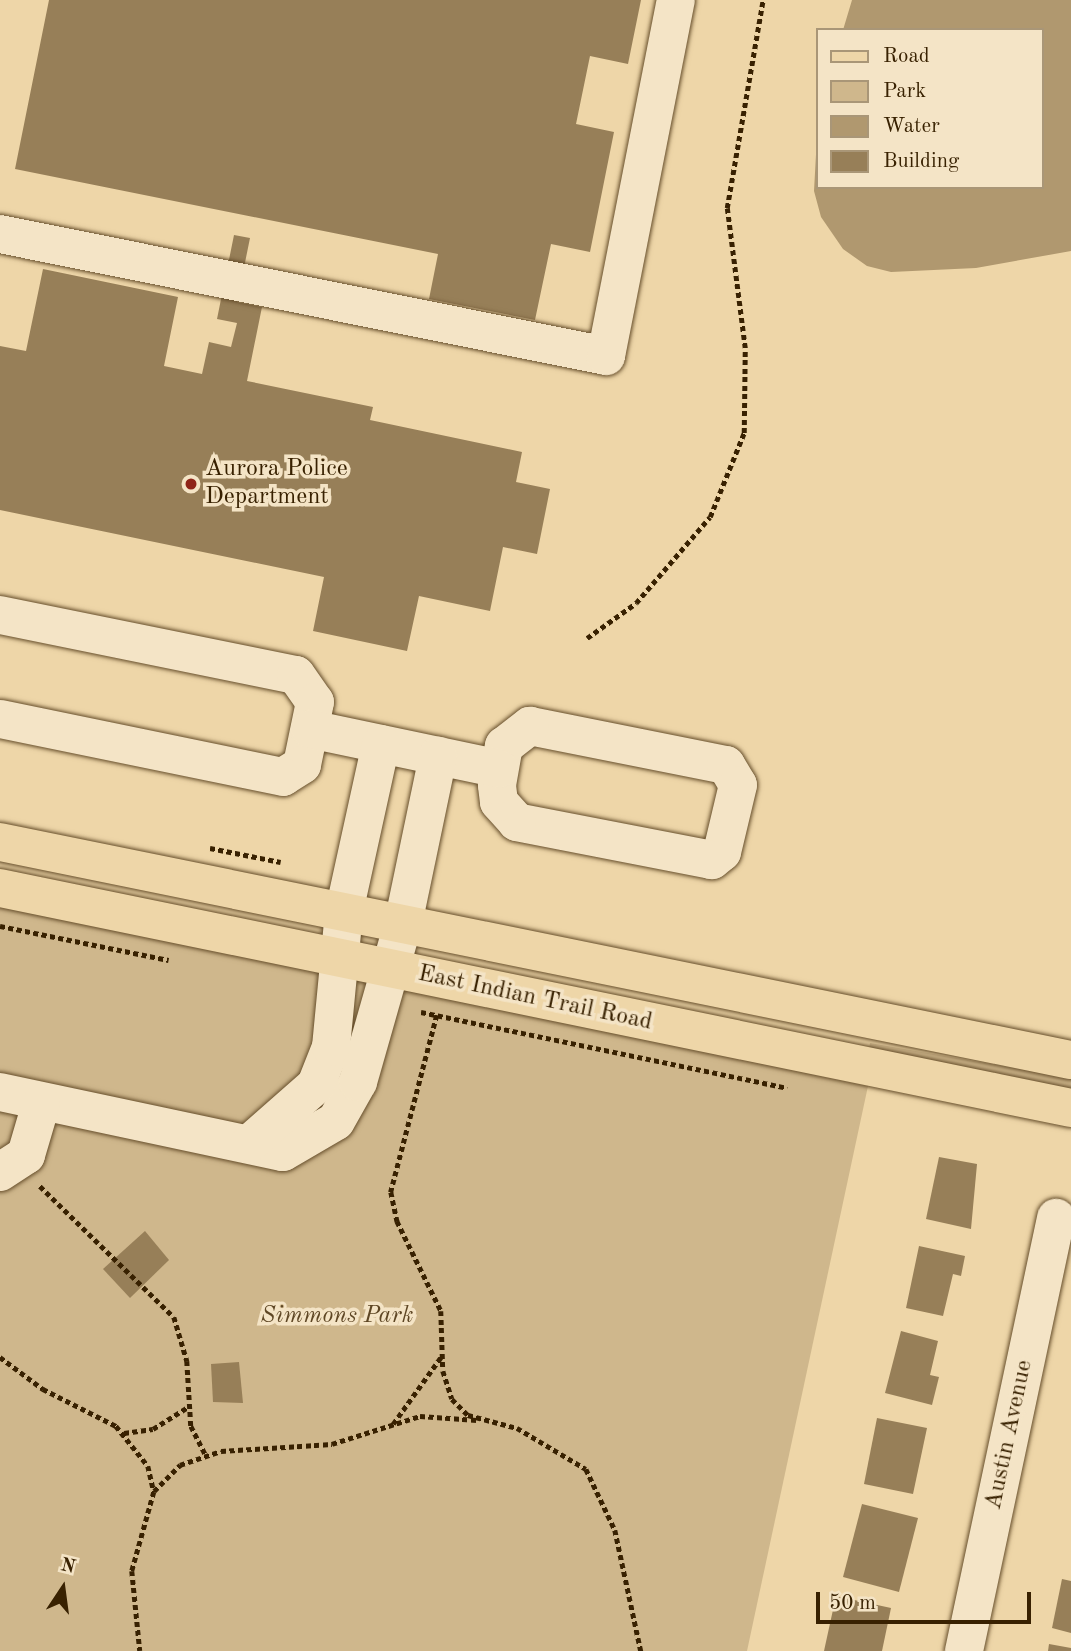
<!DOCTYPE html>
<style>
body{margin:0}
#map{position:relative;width:1071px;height:1651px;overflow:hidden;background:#eed6a8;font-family:"Old Standard TT",serif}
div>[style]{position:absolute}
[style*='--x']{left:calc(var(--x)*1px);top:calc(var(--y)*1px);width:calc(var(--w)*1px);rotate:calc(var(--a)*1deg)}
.green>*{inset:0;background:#cfb78c}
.water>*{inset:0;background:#b0986f}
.building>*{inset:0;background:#977f58}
.path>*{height:4.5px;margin-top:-2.25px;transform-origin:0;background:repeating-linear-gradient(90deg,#382101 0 5px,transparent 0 8.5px)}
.roads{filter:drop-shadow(0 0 2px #664e2b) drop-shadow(0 0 2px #664e2b)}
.minor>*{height:38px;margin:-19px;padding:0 19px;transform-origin:19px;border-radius:19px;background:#f4e4c6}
.major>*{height:38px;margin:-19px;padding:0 19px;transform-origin:19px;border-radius:19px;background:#eed6a8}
.dots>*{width:19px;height:19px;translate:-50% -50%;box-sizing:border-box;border:4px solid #f4e4c6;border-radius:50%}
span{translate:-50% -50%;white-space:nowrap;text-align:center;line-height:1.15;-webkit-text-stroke:7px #f4e4c6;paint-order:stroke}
.poi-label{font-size:24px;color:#382101}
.left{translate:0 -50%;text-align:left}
.street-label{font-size:24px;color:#382101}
.park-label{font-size:24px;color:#5e4624;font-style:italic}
.legend{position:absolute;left:816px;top:28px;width:228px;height:161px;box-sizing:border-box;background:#f4e4c6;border:2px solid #a99677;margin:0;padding:9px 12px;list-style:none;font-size:21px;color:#382101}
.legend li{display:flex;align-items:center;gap:14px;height:35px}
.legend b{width:35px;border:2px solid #a99677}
.north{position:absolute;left:28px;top:1553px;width:70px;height:70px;-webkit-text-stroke:5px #f4e4c6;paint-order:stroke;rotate:13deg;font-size:19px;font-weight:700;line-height:28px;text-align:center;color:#382101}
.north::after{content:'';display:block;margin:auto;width:24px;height:32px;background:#382101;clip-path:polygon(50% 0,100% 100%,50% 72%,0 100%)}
.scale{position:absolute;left:816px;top:1592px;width:215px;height:32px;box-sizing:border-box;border:4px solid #382101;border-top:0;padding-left:9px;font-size:21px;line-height:24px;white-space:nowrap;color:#382101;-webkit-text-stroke:5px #f4e4c6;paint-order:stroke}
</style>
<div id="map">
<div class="green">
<i style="clip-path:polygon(0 904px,868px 1086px,747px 1651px,0 1651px)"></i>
<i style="clip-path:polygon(870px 1043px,1071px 1078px,1071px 1090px,869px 1049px)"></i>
</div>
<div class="water">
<i style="clip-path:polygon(852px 0,1071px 0,1071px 251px,976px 268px,891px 272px,867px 266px,843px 249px,821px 217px,814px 191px,817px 136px,817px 187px,1041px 187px,1041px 30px,843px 30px)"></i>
</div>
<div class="building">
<i style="clip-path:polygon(49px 0,641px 0,628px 64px,590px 56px,576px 124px,614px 132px,590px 252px,551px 244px,535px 320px,429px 299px,438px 254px,15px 169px)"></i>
<i style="clip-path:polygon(234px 235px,250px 238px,237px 302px,262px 307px,247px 381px,373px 407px,370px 420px,522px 452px,516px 482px,550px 489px,537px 554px,503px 547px,490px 611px,419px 596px,407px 651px,313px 631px,324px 577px,0 510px,0 346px,26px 351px,43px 269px,178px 297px,164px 366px,202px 374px,209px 342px,231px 347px,237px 323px,217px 319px)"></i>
<i style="clip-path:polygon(939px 1157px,977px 1164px,971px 1229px,926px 1219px)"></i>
<i style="clip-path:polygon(145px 1231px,169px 1260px,130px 1298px,103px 1269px)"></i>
<i style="clip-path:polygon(919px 1246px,965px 1256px,961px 1276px,953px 1274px,943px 1316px,906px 1308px)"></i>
<i style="clip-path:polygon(901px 1331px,938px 1341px,930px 1375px,939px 1377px,932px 1405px,885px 1393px)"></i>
<i style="clip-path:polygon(239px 1362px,243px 1403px,213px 1402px,211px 1364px)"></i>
<i style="clip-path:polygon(877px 1418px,927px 1428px,913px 1494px,864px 1484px)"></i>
<i style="clip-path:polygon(862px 1504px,918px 1518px,899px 1592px,843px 1577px)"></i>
<i style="clip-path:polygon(1062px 1579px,1071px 1581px,1071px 1633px,1052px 1628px)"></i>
<i style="clip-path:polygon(836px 1596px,891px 1608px,882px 1651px,824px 1651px)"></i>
<i style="clip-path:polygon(1049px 1644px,1071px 1648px,1071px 1651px,1048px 1651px)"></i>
</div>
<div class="path">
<i style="--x:587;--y:638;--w:60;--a:-35.5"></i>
<i style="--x:636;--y:603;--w:113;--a:-49.3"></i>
<i style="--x:710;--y:517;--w:91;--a:-68"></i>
<i style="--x:744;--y:433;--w:85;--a:-89.3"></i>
<i style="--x:745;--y:348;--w:141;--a:-97.3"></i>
<i style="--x:727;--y:208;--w:211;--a:-80.2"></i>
<i style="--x:210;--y:848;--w:72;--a:11.2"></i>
<i style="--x:0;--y:926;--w:172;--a:11.4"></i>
<i style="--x:421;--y:1012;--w:374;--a:11.7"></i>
<i style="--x:437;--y:1015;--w:183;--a:104.6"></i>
<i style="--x:391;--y:1192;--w:30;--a:78"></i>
<i style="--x:397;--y:1221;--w:100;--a:63.9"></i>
<i style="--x:441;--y:1311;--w:60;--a:88.1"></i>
<i style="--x:443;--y:1371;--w:29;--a:72"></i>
<i style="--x:452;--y:1399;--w:23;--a:45"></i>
<i style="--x:468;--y:1415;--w:51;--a:14.9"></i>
<i style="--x:517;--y:1428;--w:80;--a:30.7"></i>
<i style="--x:586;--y:1469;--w:68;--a:64.6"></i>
<i style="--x:615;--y:1530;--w:124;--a:77.9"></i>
<i style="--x:40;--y:1186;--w:187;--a:44.4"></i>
<i style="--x:174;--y:1317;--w:46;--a:73.5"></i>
<i style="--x:187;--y:1361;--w:65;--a:86.5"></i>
<i style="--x:191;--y:1426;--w:33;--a:63"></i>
<i style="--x:0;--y:1357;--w:54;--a:36.7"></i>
<i style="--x:43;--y:1389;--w:82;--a:26.9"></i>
<i style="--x:116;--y:1426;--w:51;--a:51.3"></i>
<i style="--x:148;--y:1466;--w:27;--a:77"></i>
<i style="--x:154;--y:1492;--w:82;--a:105.6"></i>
<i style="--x:132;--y:1571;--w:80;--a:84.3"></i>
<i style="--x:393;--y:1424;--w:82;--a:-54.4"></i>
<i style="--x:124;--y:1433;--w:29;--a:-8"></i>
<i style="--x:153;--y:1429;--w:41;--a:-32.2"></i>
<i style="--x:154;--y:1491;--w:37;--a:-45"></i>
<i style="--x:180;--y:1465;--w:43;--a:-18.9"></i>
<i style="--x:221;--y:1451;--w:111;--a:-3.6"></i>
<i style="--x:332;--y:1444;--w:92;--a:-17.7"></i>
<i style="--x:420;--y:1416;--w:57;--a:4"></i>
</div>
<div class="roads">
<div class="minor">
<i style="--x:0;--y:234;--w:618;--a:11.38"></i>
<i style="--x:606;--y:356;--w:363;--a:-78.9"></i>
<i style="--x:0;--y:615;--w:302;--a:11.5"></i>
<i style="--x:296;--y:675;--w:33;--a:55"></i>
<i style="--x:315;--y:702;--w:64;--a:101.7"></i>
<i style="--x:302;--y:765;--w:22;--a:148"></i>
<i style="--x:283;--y:777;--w:289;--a:-168.4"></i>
<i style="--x:530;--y:726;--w:200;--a:11.3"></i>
<i style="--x:726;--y:765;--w:23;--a:59"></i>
<i style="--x:738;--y:785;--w:69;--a:103.4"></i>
<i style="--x:722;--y:852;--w:13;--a:141"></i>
<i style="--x:712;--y:860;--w:199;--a:-169"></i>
<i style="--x:517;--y:822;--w:27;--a:-132"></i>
<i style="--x:499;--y:802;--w:17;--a:-97"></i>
<i style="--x:497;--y:785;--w:40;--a:-80"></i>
<i style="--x:504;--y:746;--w:33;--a:-38"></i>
<i style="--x:310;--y:729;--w:193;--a:11.9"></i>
<i style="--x:0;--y:1092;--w:289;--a:12"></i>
<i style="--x:283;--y:1152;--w:61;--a:-30.3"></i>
<i style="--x:336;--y:1121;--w:45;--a:-60.6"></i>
<i style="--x:358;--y:1082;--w:164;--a:-74.1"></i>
<i style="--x:403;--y:924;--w:172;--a:-78.2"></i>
<i style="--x:249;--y:1144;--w:89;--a:-41.4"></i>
<i style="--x:316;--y:1085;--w:41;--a:-68.5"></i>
<i style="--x:331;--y:1047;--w:136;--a:-84.5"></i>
<i style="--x:344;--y:912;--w:172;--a:-77.6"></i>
<i style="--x:0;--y:1172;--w:31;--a:-33"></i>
<i style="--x:26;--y:1155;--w:53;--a:-73.6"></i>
<i style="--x:964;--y:1651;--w:443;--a:-78"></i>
</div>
<div class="major">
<i style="--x:0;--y:842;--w:1093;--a:11.51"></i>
<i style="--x:0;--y:888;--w:1093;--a:11.61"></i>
</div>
</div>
<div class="dots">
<i style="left:191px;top:484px;background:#8f2418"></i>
</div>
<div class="poi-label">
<span class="left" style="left:205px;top:484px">Aurora Police<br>Department</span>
</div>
<div class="street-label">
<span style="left:535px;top:999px;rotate:12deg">East Indian Trail Road</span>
<span style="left:1010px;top:1435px;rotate:-78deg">Austin Avenue</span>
</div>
<div class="park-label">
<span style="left:337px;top:1317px">Simmons Park</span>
</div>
<ul class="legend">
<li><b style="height:9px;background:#eed6a8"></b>Road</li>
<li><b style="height:19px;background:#cfb78c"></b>Park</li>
<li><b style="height:19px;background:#b0986f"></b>Water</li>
<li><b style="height:19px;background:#977f58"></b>Building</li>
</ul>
<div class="north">N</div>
<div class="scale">50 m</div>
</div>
